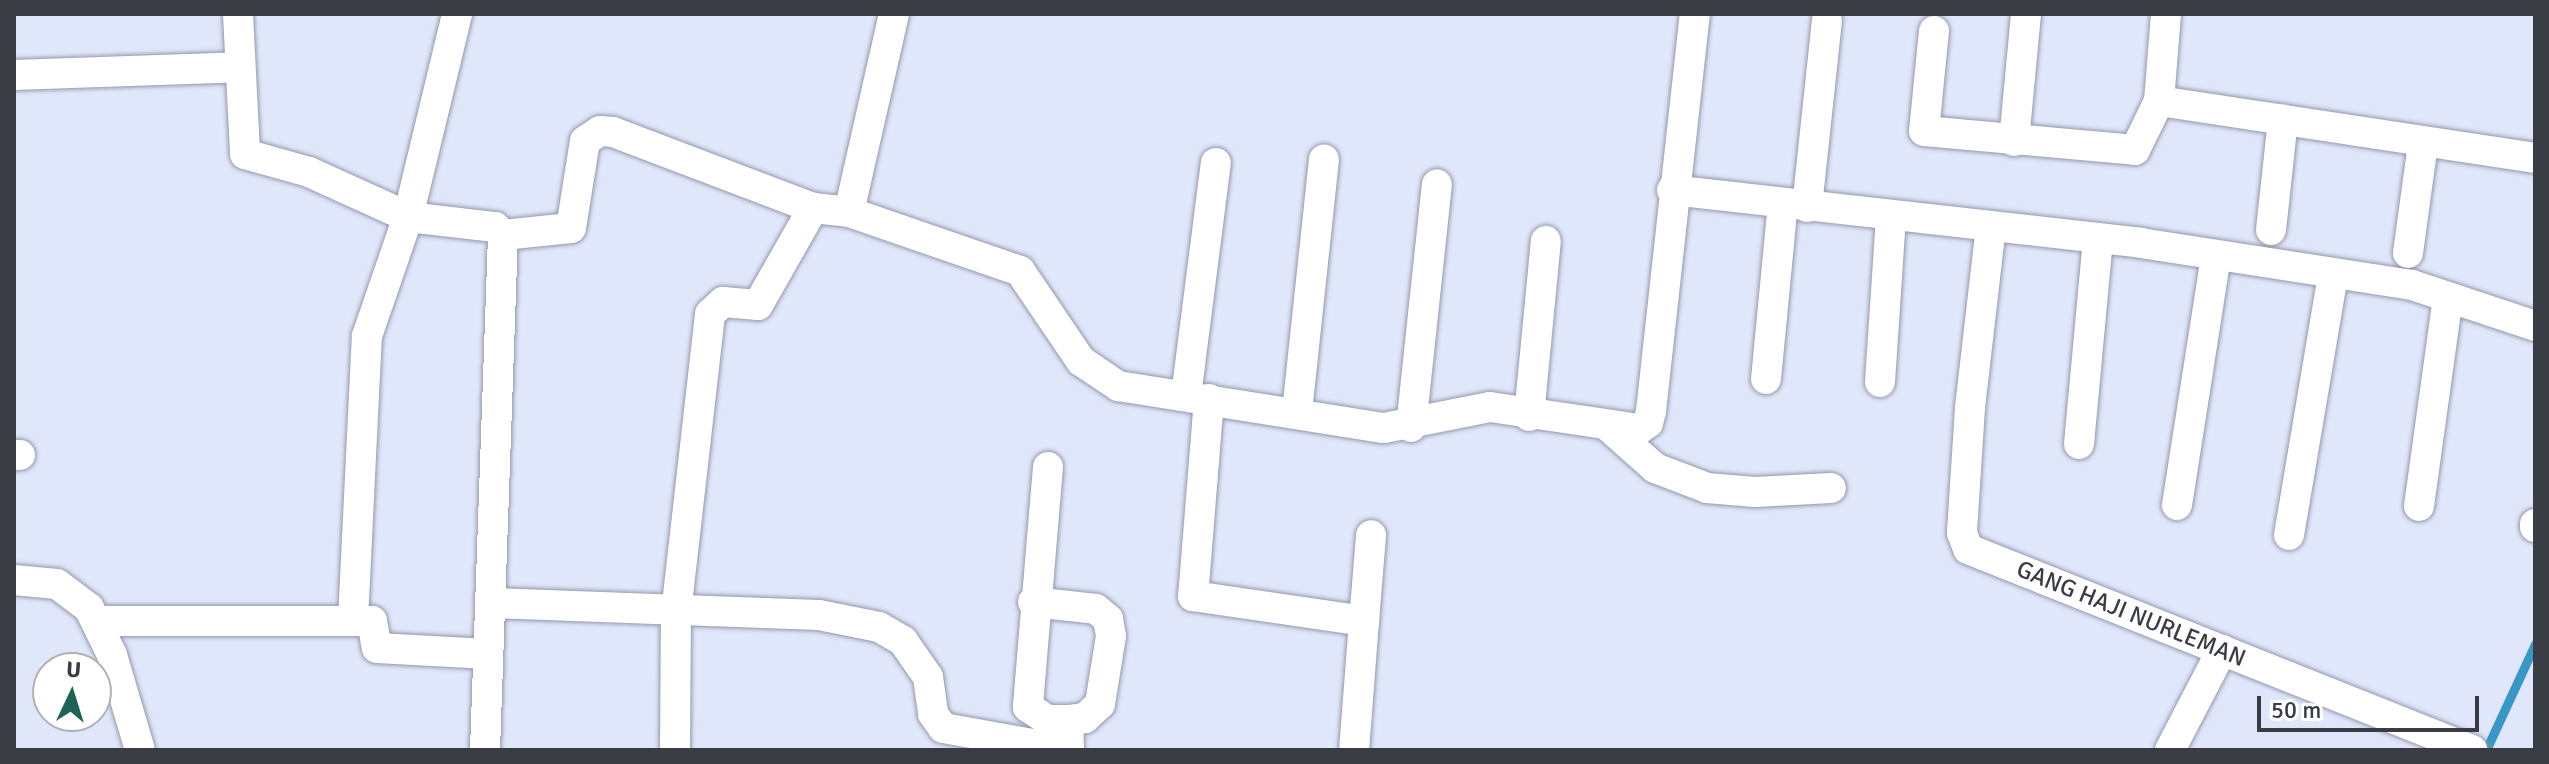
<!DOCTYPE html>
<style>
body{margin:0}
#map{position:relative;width:2549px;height:764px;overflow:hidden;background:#e1e7fb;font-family:Signika,sans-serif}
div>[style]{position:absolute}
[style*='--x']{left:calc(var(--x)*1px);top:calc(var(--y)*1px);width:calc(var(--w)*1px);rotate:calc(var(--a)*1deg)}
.stream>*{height:9px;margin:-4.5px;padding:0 4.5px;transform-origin:4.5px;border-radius:4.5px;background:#3797c6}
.roads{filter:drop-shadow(0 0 2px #9398ab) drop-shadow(0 0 2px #9398ab)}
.street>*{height:30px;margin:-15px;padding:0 15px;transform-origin:15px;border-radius:15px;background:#fff}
span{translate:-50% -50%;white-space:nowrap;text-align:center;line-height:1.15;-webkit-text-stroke:8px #fff;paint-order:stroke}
.street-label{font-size:24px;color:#3a3c44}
.frame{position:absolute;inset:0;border:16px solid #3a3c44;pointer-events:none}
.north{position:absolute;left:32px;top:652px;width:80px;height:80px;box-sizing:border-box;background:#fff;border:2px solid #b0b1b4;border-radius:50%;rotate:4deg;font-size:22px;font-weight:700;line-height:32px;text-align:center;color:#3a3c44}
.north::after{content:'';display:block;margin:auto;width:28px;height:36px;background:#1e6456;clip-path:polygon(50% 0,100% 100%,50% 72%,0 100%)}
.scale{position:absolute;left:2257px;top:696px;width:222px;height:36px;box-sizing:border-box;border:4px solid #3a3c44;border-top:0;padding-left:10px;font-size:24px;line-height:28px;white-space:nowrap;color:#3a3c44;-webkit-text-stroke:6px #fff;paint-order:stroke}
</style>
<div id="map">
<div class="stream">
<i style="--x:2486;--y:750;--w:117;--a:-65.2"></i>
</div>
<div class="roads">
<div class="street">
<i style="--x:238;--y:14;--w:140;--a:87.1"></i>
<i style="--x:245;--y:154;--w:66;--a:15.7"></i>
<i style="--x:309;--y:172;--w:109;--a:24.4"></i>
<i style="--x:408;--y:217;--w:88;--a:6.6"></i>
<i style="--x:495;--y:227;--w:11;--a:45"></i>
<i style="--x:503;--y:235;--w:515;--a:92"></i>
<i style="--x:1934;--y:31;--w:100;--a:95.7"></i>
<i style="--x:1924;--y:131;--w:212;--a:5.1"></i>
<i style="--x:2135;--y:150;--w:55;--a:-63.9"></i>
<i style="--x:2159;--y:101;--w:87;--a:-85.4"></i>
<i style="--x:14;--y:75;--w:224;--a:-2"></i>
<i style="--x:2159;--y:101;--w:380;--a:8.6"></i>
<i style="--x:2014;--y:141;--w:128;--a:-84.6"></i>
<i style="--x:1672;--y:190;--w:472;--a:6.4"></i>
<i style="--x:2141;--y:243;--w:274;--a:8.8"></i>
<i style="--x:2412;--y:285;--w:130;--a:18.4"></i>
<i style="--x:1807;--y:207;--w:188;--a:-83.9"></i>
<i style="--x:849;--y:212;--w:203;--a:-77.2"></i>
<i style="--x:1991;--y:226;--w:183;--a:96.6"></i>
<i style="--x:1970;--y:408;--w:125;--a:93.7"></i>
<i style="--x:1962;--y:533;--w:17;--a:69"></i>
<i style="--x:1968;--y:549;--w:543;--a:21.74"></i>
<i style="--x:2271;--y:230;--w:111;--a:-83.8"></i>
<i style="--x:503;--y:235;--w:68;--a:-5.9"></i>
<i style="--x:571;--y:228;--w:88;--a:-80.9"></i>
<i style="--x:585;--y:141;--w:18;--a:-34"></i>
<i style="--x:600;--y:131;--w:13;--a:4"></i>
<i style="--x:613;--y:132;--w:214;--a:20.8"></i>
<i style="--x:813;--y:208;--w:36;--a:6"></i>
<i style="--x:849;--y:212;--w:181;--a:19"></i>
<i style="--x:1020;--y:271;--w:109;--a:55.9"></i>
<i style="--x:1081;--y:361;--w:45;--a:34"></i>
<i style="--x:1118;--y:386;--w:269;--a:9"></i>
<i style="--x:1384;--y:428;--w:108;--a:-11.2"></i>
<i style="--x:1490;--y:407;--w:151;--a:8.4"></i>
<i style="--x:1639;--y:429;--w:11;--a:-34"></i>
<i style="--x:1648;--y:423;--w:12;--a:-76"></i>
<i style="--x:1651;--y:411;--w:399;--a:-83.7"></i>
<i style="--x:2408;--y:253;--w:111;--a:-82.2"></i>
<i style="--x:1766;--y:379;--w:176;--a:-84.5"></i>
<i style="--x:1880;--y:382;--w:166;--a:-86.2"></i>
<i style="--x:1186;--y:396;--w:235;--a:-82.7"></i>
<i style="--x:1209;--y:399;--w:198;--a:94.6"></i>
<i style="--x:1193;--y:596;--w:173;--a:8.3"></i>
<i style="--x:1364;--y:621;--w:129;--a:94.4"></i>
<i style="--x:1297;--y:412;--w:254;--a:-83.9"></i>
<i style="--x:1529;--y:416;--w:176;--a:-84.5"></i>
<i style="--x:1411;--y:427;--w:244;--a:-83.9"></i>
<i style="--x:1610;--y:428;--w:60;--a:41.6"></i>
<i style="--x:1655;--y:468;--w:56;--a:21"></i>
<i style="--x:1707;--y:488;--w:48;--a:4.8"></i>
<i style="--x:1755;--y:492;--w:76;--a:-3"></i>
<i style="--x:2079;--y:444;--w:206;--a:-84.7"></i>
<i style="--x:14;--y:455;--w:6;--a:0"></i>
<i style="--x:1048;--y:467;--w:241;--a:94.8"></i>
<i style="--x:1028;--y:707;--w:23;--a:34"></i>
<i style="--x:1047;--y:720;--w:21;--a:0"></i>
<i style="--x:1068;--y:720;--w:30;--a:88"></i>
<i style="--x:2177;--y:505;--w:252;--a:-81.1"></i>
<i style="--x:2419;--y:506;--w:211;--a:-82.1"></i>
<i style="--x:2535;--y:527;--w:3;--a:-90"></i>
<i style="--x:2289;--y:535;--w:264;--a:-80.4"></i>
<i style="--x:14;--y:580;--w:43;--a:5.3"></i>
<i style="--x:57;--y:584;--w:40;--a:37"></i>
<i style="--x:89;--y:608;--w:52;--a:63.9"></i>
<i style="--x:112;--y:655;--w:99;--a:73.6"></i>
<i style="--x:1033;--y:602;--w:63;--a:6.3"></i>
<i style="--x:1096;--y:609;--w:16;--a:40"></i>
<i style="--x:1108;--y:619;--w:17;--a:80"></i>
<i style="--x:1111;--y:636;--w:69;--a:99.2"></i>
<i style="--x:1100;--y:704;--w:21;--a:137"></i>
<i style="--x:1085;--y:718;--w:17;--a:173"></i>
<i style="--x:492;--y:603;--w:327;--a:2.1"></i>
<i style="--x:819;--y:615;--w:61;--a:11.3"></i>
<i style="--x:879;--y:627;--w:28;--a:30"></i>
<i style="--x:903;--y:641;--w:44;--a:55.2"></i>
<i style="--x:928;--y:677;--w:37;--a:82"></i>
<i style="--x:933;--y:714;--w:17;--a:54"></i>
<i style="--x:943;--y:728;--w:124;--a:10.2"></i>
<i style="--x:353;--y:620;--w:284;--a:-87.2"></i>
<i style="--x:367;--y:336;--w:126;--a:-71"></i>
<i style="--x:408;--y:217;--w:209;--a:-76.4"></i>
<i style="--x:99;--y:621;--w:273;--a:0"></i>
<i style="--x:372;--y:621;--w:27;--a:80"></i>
<i style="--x:377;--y:648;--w:111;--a:3.1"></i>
<i style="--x:1364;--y:621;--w:86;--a:-85.3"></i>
<i style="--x:675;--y:750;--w:137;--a:-89.6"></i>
<i style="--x:676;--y:613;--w:301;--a:-83.5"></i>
<i style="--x:710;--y:314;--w:18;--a:-43"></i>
<i style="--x:723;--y:302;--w:35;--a:5"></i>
<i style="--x:758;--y:305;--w:112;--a:-60.4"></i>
<i style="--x:2170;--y:750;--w:113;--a:-62.5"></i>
</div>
</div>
<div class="street-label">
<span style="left:2131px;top:614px;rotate:22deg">GANG HAJI NURLEMAN</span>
</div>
<div class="frame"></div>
<div class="north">U</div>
<div class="scale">50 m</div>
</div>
